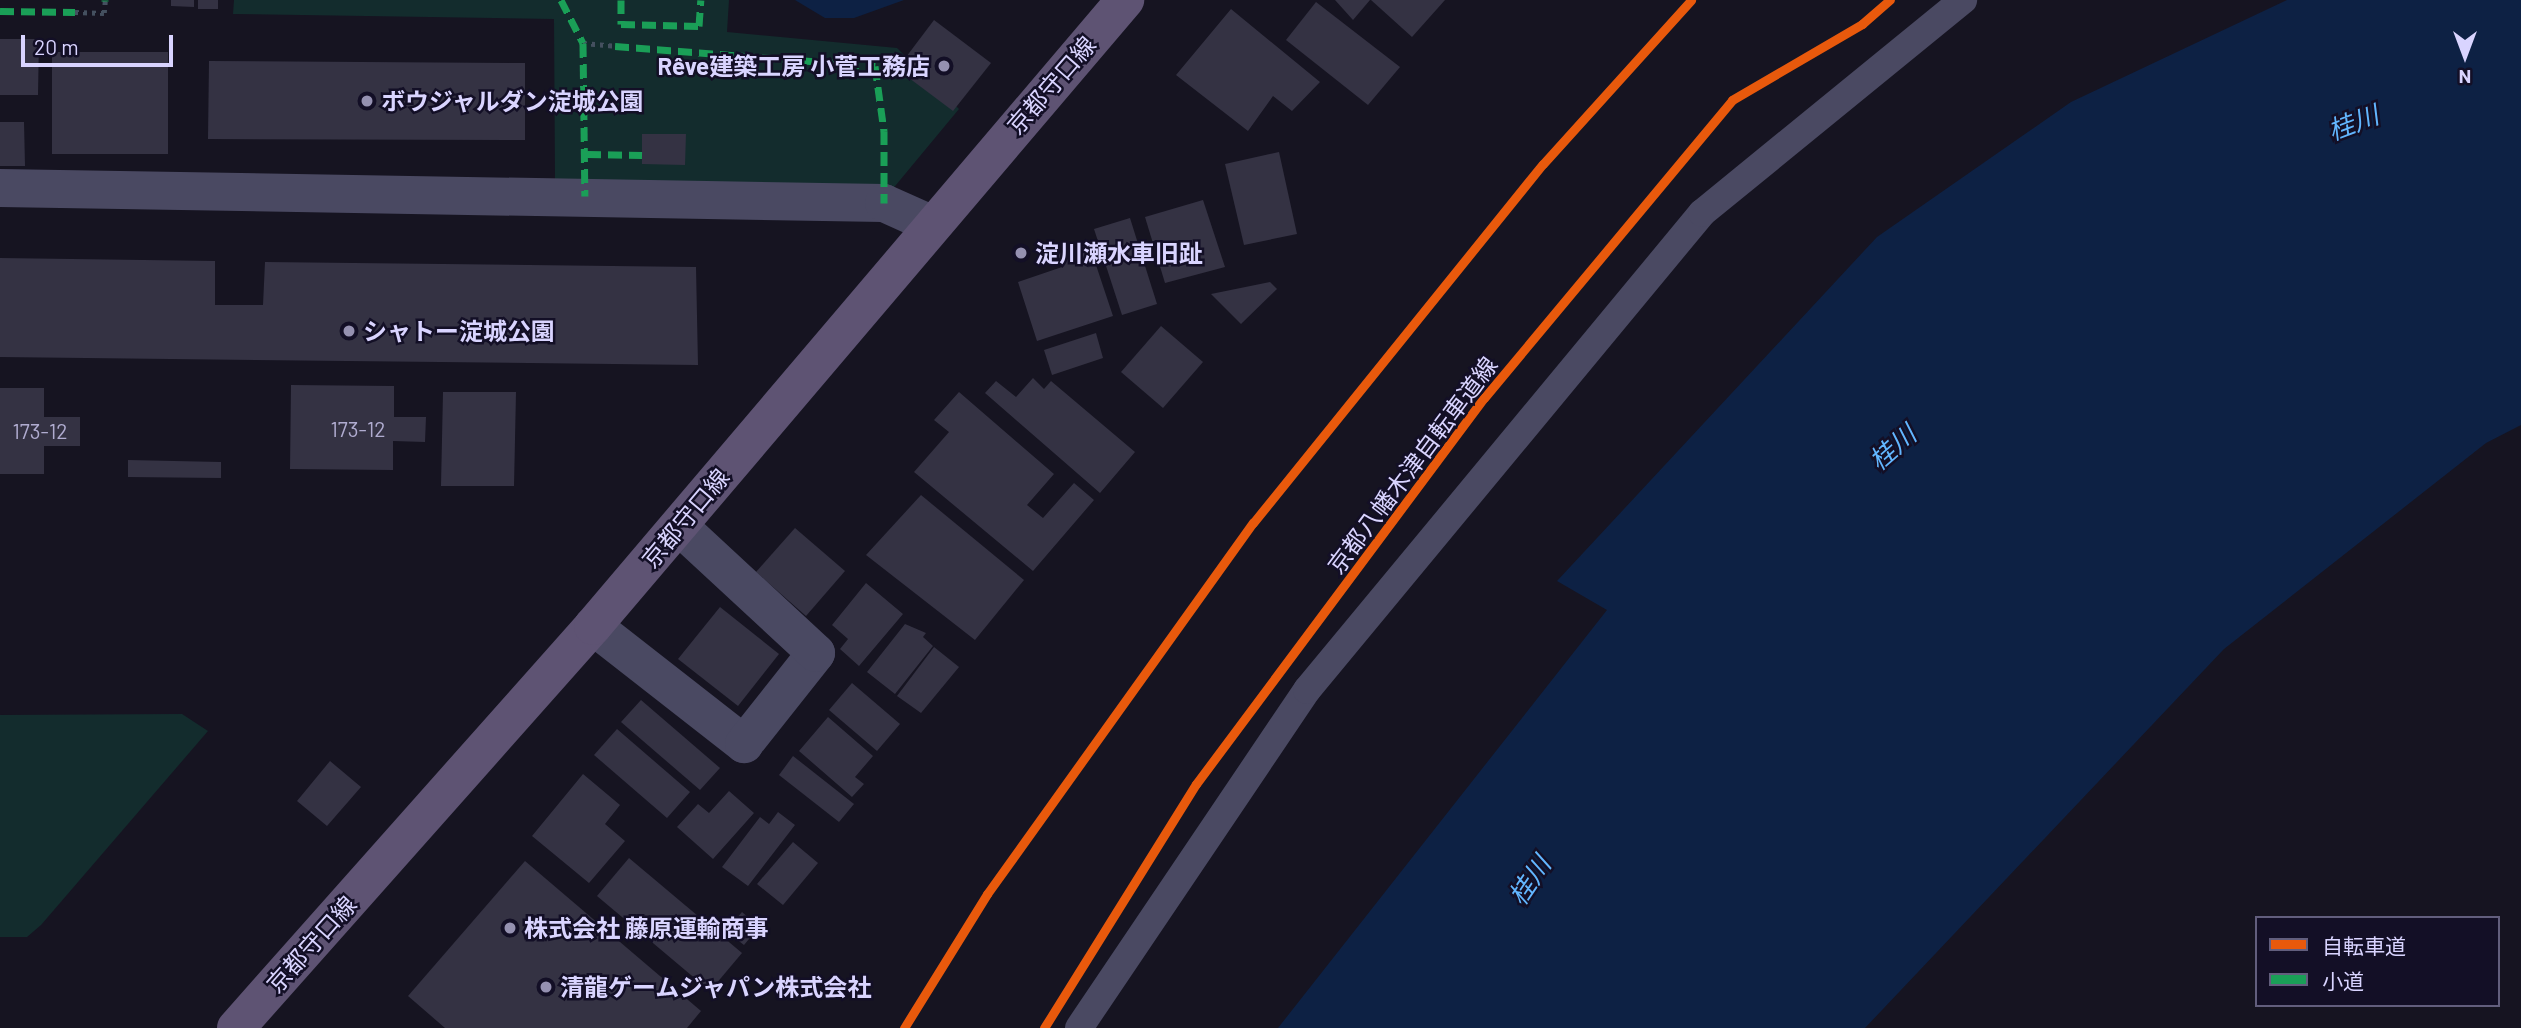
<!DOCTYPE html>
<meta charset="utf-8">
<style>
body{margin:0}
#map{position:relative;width:2521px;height:1028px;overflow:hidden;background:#161421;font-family:Barlow,"Noto Sans JP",sans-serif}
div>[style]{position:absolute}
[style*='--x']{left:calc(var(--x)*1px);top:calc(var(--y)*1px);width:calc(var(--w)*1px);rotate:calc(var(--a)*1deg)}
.green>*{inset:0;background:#132c2d}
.water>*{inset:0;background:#0d2144}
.building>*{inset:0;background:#343243}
.path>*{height:4.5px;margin-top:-2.25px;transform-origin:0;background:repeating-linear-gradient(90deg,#44505f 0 3.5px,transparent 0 8.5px)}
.lane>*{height:28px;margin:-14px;padding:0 14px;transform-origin:14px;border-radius:14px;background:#4a4962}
.street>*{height:38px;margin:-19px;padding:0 19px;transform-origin:19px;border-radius:19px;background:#4a4962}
.primary>*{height:38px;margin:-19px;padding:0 19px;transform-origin:19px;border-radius:19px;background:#5e5373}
.quiet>*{height:7px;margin-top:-3.5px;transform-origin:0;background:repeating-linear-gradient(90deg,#1a9f57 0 14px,transparent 0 21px)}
.cycleway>*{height:9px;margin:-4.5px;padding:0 4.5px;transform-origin:4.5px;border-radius:4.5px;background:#e8590c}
.dots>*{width:19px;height:19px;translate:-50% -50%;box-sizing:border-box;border:4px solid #130f26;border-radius:50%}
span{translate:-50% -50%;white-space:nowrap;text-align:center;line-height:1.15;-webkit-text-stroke:5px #130f26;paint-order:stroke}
.number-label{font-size:21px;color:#b0acd0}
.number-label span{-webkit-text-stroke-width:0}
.poi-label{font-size:24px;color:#d9d4ff;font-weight:700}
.right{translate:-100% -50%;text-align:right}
.left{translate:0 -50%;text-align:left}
.street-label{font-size:24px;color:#d9d4ff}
.water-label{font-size:26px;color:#62b6ff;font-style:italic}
.legend{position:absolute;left:2255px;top:916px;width:245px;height:91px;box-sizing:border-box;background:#130f26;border:2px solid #625e7d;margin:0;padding:9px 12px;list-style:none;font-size:21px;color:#d9d4ff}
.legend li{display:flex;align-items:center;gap:14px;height:35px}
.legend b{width:35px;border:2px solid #625e7d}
.north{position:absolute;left:2430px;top:21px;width:70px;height:70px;-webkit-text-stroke:5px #130f26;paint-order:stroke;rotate:180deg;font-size:19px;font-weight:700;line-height:28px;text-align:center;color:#d9d4ff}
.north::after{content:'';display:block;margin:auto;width:24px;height:32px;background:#d9d4ff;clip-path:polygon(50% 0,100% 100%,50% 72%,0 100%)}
.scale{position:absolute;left:21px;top:35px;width:152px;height:32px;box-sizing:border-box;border:4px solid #d9d4ff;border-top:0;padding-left:9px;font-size:21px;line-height:24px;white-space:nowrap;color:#d9d4ff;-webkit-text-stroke:5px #130f26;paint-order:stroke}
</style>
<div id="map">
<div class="green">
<i style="clip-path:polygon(234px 0,729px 0,727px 32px,897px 48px,959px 109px,891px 191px,555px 180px,554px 19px,233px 14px)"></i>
<i style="clip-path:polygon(182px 714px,208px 731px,41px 925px,27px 937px,0 937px,0 715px)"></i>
</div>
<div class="water">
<i style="clip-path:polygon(795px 0,904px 0,854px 18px,825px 18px)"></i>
<i style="clip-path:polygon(2287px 0,2521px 0,2521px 425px,2486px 443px,2224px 649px,1865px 1028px,1278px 1028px,1607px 610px,1557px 581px,1877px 237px,2071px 102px)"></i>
</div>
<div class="building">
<i style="clip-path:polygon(171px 0,194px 0,194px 7px,171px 6px)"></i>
<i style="clip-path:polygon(198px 0,218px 0,218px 9px,198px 9px)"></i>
<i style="clip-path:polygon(1335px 0,1370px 0,1353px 20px)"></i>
<i style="clip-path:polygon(1371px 0,1445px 0,1412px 37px)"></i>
<i style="clip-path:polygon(1316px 2px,1400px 67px,1368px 105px,1286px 40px)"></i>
<i style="clip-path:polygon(1231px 9px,1320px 82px,1292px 111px,1273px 96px,1248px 131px,1176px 75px)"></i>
<i style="clip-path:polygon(934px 20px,991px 63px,953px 111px,897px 69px)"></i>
<i style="clip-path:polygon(0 39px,39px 39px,38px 95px,0 95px)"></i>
<i style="clip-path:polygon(52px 52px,168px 52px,168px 154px,52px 154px)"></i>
<i style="clip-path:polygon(209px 61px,525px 63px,525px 140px,208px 139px)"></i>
<i style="clip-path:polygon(0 122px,24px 122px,25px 166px,0 166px)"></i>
<i style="clip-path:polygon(642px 134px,686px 134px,685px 165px,642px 164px)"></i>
<i style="clip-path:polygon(1279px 152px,1297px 234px,1244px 245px,1225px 164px)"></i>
<i style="clip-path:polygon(1203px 200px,1225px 267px,1165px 283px,1145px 217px)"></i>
<i style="clip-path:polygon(1130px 218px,1157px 304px,1122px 315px,1094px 229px)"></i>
<i style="clip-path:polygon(1089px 244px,1113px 316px,1037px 341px,1018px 282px,1062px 267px,1058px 254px)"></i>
<i style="clip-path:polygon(0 258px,215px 261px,215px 305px,263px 305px,265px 262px,696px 267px,698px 365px,0 357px)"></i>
<i style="clip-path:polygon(1270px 282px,1277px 289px,1241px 324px,1211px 294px)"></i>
<i style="clip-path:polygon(1161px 326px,1203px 362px,1163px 408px,1121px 372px)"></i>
<i style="clip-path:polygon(1096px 333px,1103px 358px,1052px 375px,1044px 350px)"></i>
<i style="clip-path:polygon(1033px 378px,1044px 389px,1051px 381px,1135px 452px,1100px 493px,985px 393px,996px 381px,1016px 397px)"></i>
<i style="clip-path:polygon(291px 385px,394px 386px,394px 417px,426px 417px,425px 442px,393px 441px,393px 470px,290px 469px)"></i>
<i style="clip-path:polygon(0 388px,44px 388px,44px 417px,80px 417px,80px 446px,44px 446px,44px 474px,0 474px)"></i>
<i style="clip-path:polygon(443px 392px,516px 392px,514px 486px,441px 486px)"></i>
<i style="clip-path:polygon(959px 392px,1054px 474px,1027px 505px,1043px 518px,1074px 483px,1094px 500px,1033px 571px,914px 472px,949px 432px,934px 420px)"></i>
<i style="clip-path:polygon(128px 460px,221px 462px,221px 478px,128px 477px)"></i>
<i style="clip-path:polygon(921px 495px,1024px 580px,975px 640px,866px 555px)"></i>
<i style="clip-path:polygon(795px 528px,845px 571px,806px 616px,756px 572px)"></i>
<i style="clip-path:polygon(866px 583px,903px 614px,859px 666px,840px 649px,848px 639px,832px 625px)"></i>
<i style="clip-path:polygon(720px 607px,779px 654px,738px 706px,678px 659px)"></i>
<i style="clip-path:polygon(905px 624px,926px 633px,923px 637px,933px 646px,895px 694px,867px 672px)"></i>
<i style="clip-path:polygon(934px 647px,959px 667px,921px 713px,897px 696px)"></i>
<i style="clip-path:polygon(852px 683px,900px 724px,877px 751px,829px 710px)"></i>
<i style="clip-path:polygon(641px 700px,720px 768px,700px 790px,621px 722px)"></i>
<i style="clip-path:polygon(828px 717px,873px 756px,855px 777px,864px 784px,852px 797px,799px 751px)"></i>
<i style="clip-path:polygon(617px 729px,690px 792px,667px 818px,594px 755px)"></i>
<i style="clip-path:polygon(793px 756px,854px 804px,839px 822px,779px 775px)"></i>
<i style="clip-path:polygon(330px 761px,361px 787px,327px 826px,297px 801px)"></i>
<i style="clip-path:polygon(583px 774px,620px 805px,605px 824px,625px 841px,589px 883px,532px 836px)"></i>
<i style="clip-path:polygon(729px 791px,754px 813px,713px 859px,677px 827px,698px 804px,709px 813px)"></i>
<i style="clip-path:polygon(778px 812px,795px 825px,748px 886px,722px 867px,760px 817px,769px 824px)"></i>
<i style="clip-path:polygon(793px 842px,818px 863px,783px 905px,757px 884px)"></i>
<i style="clip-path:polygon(629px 858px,742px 953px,710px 991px,597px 896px)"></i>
<i style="clip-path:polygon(525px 861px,701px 1011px,687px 1028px,445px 1028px,408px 996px)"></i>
<i style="clip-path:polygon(742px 912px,759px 927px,744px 945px,726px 931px)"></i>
</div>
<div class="path">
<i style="--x:75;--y:12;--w:29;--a:2"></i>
<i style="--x:104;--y:13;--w:12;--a:-85"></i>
<i style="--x:583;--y:43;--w:32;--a:5"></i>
</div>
<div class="lane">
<i style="--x:1079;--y:1028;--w:408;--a:-56"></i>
<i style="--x:1307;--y:690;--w:619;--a:-50.37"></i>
<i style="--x:1702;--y:213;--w:337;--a:-39.2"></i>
</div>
<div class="street">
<i style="--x:0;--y:188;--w:884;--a:0.97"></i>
<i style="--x:884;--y:203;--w:51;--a:24.1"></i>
<i style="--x:593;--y:626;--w:192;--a:38"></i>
<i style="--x:744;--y:744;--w:116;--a:-51.6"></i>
<i style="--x:816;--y:653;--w:187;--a:-137.2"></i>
</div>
<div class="primary">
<i style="--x:236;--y:1028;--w:538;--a:-48.39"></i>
<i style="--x:593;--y:626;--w:822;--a:-49.64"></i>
</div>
<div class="quiet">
<i style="--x:561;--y:0;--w:48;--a:62.9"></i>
<i style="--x:583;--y:43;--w:153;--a:89.3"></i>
<i style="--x:621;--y:0;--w:24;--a:90"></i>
<i style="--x:621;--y:24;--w:78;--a:1.5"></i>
<i style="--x:699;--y:26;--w:26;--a:-86"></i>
<i style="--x:105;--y:1;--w:1;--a:-90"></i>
<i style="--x:0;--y:11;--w:75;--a:0.8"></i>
<i style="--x:615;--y:46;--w:261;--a:4.4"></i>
<i style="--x:875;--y:66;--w:66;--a:82.1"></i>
<i style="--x:884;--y:131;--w:72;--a:90"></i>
<i style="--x:587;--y:154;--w:55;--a:1"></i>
</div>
<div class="cycleway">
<i style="--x:904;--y:1028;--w:158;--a:-58.2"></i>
<i style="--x:987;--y:894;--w:457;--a:-54.4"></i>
<i style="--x:1253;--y:523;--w:461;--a:-51.1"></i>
<i style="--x:1543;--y:164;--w:221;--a:-47.9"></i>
<i style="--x:1044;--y:1028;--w:287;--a:-58.1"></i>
<i style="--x:1196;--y:784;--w:482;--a:-53.3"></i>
<i style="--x:1484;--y:398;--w:388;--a:-50.2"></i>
<i style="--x:1732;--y:100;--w:151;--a:-30.3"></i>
<i style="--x:1862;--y:24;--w:37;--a:-41"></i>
</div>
<div class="dots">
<i style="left:944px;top:66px;background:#9591b1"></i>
<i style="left:367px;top:101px;background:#9591b1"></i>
<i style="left:1021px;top:253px;background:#9591b1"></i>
<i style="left:349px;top:331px;background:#9591b1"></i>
<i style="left:510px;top:928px;background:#9591b1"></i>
<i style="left:546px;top:987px;background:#9591b1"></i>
</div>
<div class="number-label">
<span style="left:358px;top:429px">173-12</span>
<span style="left:40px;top:431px">173-12</span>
</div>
<div class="poi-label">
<span class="right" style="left:930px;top:66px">Rêve建築工房 小菅工務店</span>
<span class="left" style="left:381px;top:101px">ボウジャルダン淀城公園</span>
<span class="left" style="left:1035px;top:253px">淀川瀬水車旧趾</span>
<span class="left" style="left:363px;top:331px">シャトー淀城公園</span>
<span class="left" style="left:524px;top:928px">株式会社 藤原運輸商事</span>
<span class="left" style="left:560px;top:987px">清龍ゲームジャパン株式会社</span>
</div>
<div class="street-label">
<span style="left:1051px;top:85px;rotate:-49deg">京都守口線</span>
<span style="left:1412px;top:465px;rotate:-53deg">京都八幡木津自転車道線</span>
<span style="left:685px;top:518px;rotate:-50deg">京都守口線</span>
<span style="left:311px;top:944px;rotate:-48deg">京都守口線</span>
</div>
<div class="water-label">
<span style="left:2353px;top:122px;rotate:-21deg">桂川</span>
<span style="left:1892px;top:447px;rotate:-41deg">桂川</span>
<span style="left:1529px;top:880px;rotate:-56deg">桂川</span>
</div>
<ul class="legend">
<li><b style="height:9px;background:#e8590c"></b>自転車道</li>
<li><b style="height:9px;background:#1a9f57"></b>小道</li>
</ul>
<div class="north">N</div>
<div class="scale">20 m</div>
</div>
